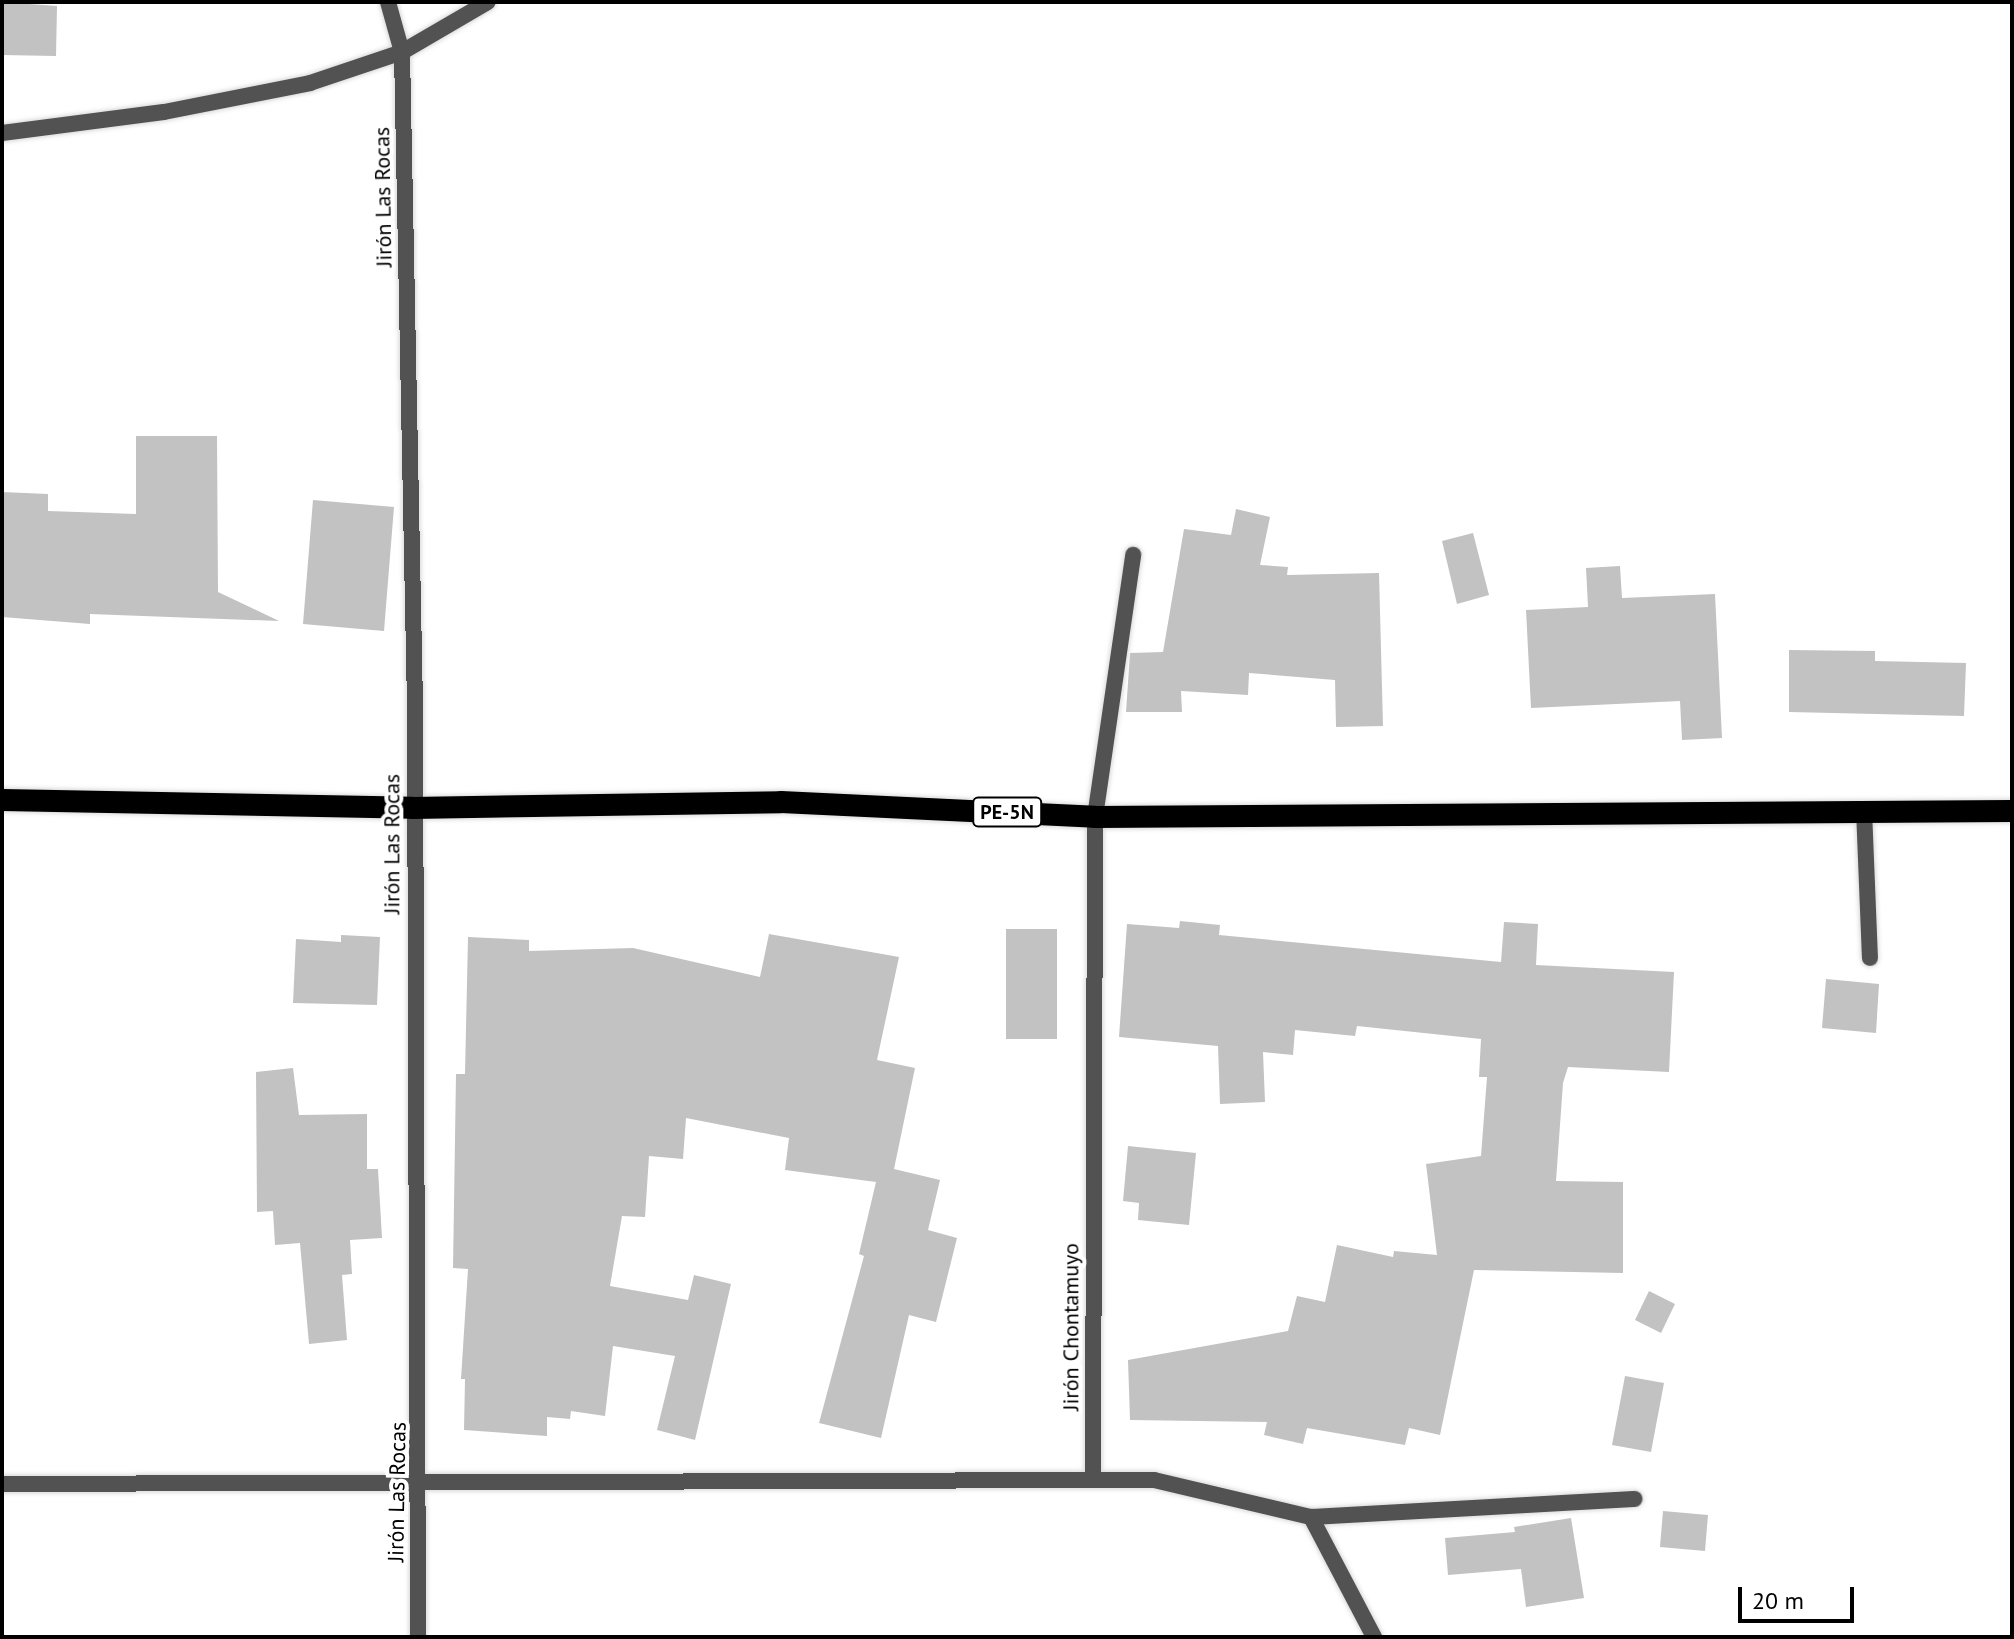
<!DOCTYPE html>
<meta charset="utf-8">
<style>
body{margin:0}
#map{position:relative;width:2014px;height:1639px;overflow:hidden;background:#fff;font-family:"PT Sans",sans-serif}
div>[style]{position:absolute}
.building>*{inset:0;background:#c2c2c2}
.roads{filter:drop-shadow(0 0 2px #dbdbdb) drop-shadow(0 0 2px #dbdbdb)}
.service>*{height:16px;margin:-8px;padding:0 8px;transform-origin:8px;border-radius:8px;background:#525252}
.minor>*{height:16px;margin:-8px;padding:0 8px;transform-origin:8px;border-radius:8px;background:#525252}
.trunk>*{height:22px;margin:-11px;padding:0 11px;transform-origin:11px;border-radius:11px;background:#000}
span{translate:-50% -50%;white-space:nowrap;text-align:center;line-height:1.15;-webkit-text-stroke:8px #fff;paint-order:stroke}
.shield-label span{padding:2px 6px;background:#fff;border:2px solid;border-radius:6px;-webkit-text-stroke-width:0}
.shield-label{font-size:20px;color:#000;font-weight:700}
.street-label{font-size:22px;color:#000}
.frame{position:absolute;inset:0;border:4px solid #000;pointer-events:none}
.scale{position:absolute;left:1738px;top:1587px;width:116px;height:36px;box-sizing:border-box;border:4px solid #000;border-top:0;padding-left:10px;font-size:24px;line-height:28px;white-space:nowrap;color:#000;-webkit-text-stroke:6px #fff;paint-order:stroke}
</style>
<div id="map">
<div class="building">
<div style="clip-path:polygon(2px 2px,57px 6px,56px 56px,2px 55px)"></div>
<div style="clip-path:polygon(136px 436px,217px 436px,218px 592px,279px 621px,90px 614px,90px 624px,2px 617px,2px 492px,48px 494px,48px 511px,136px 514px)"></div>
<div style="clip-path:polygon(313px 500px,394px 507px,384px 631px,303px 624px)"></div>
<div style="clip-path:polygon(1236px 509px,1270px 517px,1260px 565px,1288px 567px,1287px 575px,1379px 573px,1383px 726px,1336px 727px,1335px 680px,1249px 673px,1248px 695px,1181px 691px,1182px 712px,1126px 712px,1130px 653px,1163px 652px,1184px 529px,1231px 535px)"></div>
<div style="clip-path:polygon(1473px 533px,1489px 595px,1457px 604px,1442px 541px)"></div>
<div style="clip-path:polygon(1620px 566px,1622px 598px,1715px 594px,1722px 738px,1682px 740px,1680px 701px,1531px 708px,1526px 610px,1588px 607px,1586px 568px)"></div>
<div style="clip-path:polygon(1789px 650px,1875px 651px,1875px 661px,1966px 663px,1964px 716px,1789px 712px)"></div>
<div style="clip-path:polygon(1180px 921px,1220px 925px,1219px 935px,1501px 962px,1504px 922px,1538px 924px,1536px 965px,1674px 972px,1669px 1072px,1568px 1067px,1563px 1083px,1556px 1181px,1623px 1182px,1623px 1273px,1474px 1270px,1440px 1435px,1409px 1428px,1405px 1445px,1307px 1428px,1303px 1444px,1264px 1435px,1267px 1422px,1130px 1420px,1128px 1360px,1288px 1331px,1297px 1296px,1325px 1302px,1337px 1245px,1393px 1257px,1394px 1251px,1437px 1255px,1426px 1164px,1481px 1156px,1487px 1077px,1479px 1077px,1481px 1039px,1357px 1026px,1355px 1036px,1295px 1030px,1293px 1055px,1263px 1052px,1265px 1102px,1220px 1104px,1218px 1046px,1119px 1037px,1127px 924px,1179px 928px)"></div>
<div style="clip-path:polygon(1006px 929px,1057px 929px,1057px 1039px,1006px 1039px)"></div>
<div style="clip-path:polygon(769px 934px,899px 957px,877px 1060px,915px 1068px,894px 1169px,940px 1180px,928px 1230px,957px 1238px,936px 1322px,909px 1315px,881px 1438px,819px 1423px,864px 1256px,859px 1254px,876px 1182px,785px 1170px,789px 1138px,686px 1118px,683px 1159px,649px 1156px,645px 1217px,622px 1216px,610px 1286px,688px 1300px,694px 1275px,731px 1284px,695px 1440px,657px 1430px,675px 1356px,613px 1346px,605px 1416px,571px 1411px,570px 1419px,547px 1417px,547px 1436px,464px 1430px,465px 1379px,461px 1379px,468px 1269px,453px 1268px,456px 1074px,465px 1074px,468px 937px,529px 940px,529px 951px,633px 948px,760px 977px)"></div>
<div style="clip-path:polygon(341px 935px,380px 937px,377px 1005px,293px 1003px,296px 939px,341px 942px)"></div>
<div style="clip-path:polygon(1826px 979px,1879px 984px,1876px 1033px,1822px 1028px)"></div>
<div style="clip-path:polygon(293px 1068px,299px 1115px,367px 1114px,367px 1169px,378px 1169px,382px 1238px,350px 1240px,352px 1274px,342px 1275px,347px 1340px,309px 1344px,300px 1243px,275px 1245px,273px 1211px,257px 1212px,256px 1072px)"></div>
<div style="clip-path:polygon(1128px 1146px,1196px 1153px,1189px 1225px,1138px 1220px,1139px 1203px,1123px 1201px)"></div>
<div style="clip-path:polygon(1649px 1291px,1675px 1304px,1661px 1333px,1635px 1320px)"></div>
<div style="clip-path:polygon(1625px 1376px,1664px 1383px,1651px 1452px,1612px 1445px)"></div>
<div style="clip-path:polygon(1663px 1511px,1708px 1515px,1705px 1551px,1660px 1547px)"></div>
<div style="clip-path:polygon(1571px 1518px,1584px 1598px,1526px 1607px,1521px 1569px,1448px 1575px,1445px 1538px,1515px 1532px,1514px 1527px)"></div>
</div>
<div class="roads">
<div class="service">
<div style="left:1864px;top:810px;width:148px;rotate:87.7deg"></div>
<div style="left:1095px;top:817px;width:265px;rotate:-81.7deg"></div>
</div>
<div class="minor">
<div style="left:388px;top:2px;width:52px;rotate:74.4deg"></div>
<div style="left:402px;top:52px;width:653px;rotate:88.86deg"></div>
<div style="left:415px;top:705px;width:932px;rotate:89.82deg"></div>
<div style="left:2px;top:133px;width:163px;rotate:-7.4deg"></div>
<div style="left:164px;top:112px;width:149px;rotate:-11.2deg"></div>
<div style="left:310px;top:83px;width:97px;rotate:-18.6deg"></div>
<div style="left:402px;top:52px;width:99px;rotate:-30.2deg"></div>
<div style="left:1095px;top:817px;width:663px;rotate:90.17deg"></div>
<div style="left:1093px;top:1480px;width:61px"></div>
<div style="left:1154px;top:1480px;width:161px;rotate:13.3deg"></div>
<div style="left:1311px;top:1517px;width:136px;rotate:62.3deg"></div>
<div style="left:2px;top:1484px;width:1091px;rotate:-0.21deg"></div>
<div style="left:1311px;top:1517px;width:324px;rotate:-3.2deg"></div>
</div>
<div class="trunk">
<div style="left:2px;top:800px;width:410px;rotate:1.1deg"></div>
<div style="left:412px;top:808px;width:369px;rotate:-0.9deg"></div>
<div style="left:781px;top:802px;width:314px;rotate:2.7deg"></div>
<div style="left:1095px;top:817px;width:917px;rotate:-0.37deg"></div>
</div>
</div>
<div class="shield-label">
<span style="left:1007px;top:812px">PE-5N</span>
</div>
<div class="street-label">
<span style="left:383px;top:197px;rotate:-91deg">Jirón Las Rocas</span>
<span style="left:392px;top:844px;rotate:-90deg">Jirón Las Rocas</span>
<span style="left:1071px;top:1327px;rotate:-90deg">Jirón Chontamuyo</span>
<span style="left:397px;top:1492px;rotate:-89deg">Jirón Las Rocas</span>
</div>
<div class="frame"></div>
<div class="scale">20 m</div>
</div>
